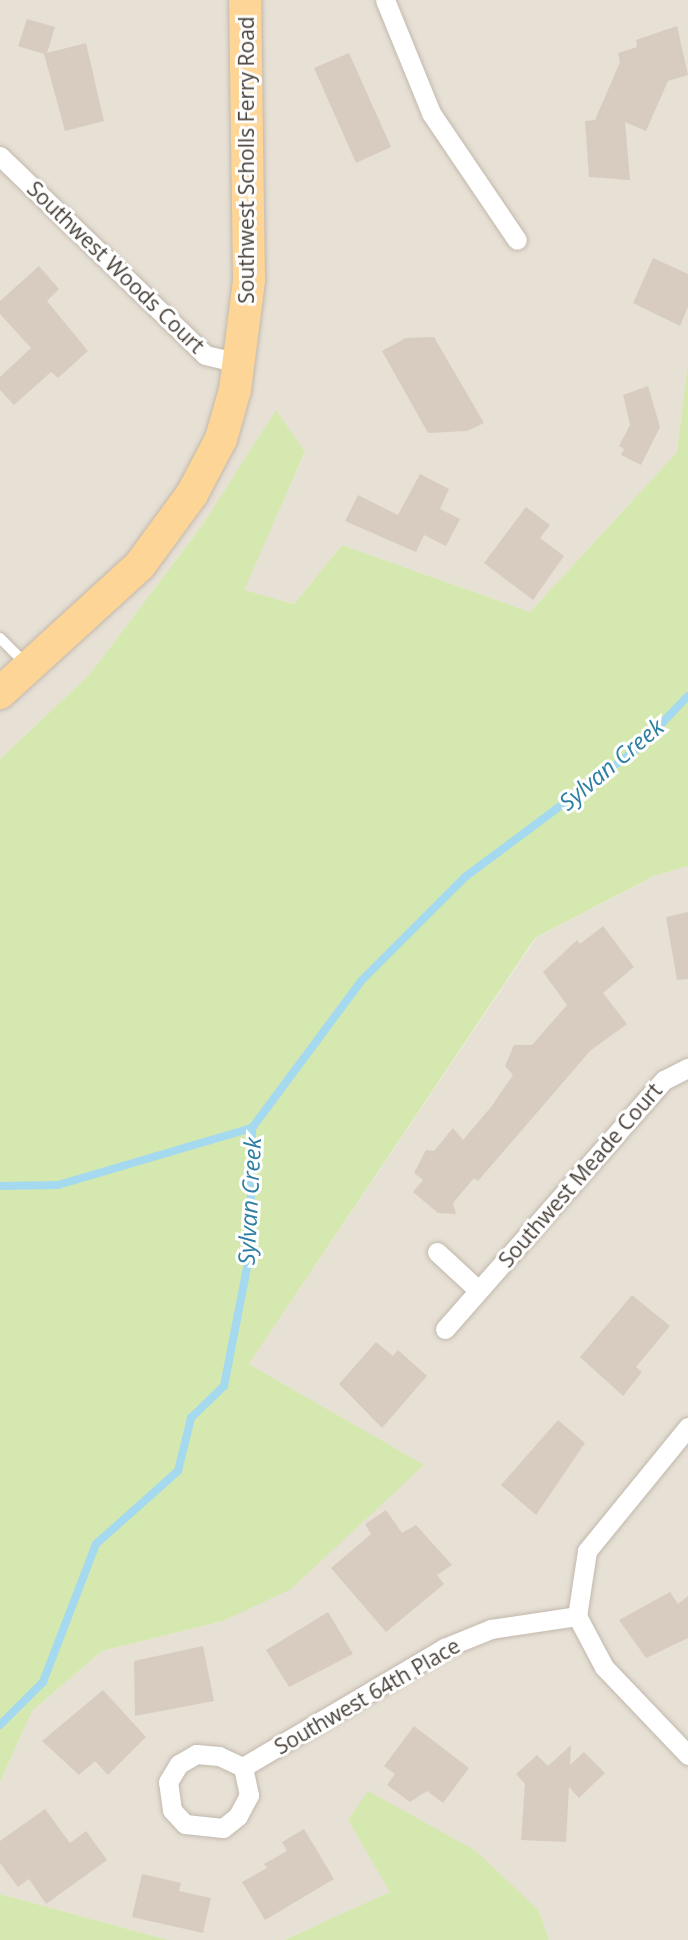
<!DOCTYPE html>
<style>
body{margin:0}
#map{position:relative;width:688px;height:1940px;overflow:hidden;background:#f4eee7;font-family:"Open Sans",sans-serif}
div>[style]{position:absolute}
.residential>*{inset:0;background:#e7e0d5}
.green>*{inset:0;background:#d5e8b0}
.stream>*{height:8px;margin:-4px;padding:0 4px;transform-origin:4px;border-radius:4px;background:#a4d9f0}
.building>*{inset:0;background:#d8ccc0}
.roads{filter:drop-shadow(0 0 2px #c2b8ad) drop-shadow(0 0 2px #c2b8ad)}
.lane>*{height:10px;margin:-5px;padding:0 5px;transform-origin:5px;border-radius:5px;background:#fff}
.street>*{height:19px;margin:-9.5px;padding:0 9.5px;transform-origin:9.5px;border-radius:9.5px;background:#fff}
.primary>*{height:32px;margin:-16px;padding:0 16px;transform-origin:16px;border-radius:16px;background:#fdd596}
span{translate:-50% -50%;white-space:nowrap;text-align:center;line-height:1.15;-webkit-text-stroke:6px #fff;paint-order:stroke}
.street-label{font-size:21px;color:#473e36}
.water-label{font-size:23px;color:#2d7ea2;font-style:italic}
</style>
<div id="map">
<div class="residential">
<div style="clip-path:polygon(0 0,688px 0,688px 361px,677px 452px,530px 612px,342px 545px,294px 604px,243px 590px,305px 453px,276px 411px,203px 524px,90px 674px,0 759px)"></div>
<div style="clip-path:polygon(688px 866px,688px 1940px,549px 1940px,539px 1911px,348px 1820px,391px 1892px,284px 1940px,168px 1940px,0 1894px,0 1782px,32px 1711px,102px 1651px,223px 1621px,423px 1465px,249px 1364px,536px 938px,654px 876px)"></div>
</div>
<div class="green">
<div style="clip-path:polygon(688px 361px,688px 866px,654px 876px,535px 938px,249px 1364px,424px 1465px,291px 1589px,223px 1621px,102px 1651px,32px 1711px,0 1782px,0 759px,90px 674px,203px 524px,276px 410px,305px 452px,244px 590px,294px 604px,342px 545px,530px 612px,677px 452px)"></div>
<div style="clip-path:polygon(368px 1791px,476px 1851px,539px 1911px,549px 1940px,284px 1940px,390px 1892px,348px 1820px)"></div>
<div style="clip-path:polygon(0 1894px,168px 1940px,0 1940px)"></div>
</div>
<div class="stream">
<div style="left:0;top:1186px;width:58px;rotate:-1deg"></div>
<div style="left:58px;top:1185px;width:202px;rotate:-16.4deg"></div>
<div style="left:0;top:1725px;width:61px;rotate:-45deg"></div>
<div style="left:43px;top:1682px;width:148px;rotate:-69deg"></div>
<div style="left:96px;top:1544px;width:110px;rotate:-41.7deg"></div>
<div style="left:178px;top:1471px;width:55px;rotate:-76.2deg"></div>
<div style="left:191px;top:1418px;width:46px;rotate:-44.1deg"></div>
<div style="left:224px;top:1386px;width:136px;rotate:-79deg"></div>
<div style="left:250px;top:1252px;width:124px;rotate:-89.1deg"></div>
<div style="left:252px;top:1128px;width:183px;rotate:-53.4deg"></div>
<div style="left:361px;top:981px;width:147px;rotate:-45deg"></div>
<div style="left:465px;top:877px;width:216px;rotate:-36.7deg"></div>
<div style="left:638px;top:748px;width:72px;rotate:-46.1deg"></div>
</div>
<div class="building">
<div style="clip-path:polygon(27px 19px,55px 27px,47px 53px,86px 43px,104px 121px,65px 131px,44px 54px,18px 46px)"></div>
<div style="clip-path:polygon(677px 26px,688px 75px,668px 81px,646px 131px,625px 122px,630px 180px,589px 177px,585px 121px,595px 120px,620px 62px,618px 53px,637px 47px,636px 40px)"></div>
<div style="clip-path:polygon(349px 53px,391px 147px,356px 163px,314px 68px)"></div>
<div style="clip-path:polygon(653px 258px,688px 274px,688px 307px,680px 326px,633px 303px)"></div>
<div style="clip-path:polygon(39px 266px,59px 289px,47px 301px,88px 351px,58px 378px,51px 372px,14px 405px,0 390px,0 377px,31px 348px,0 314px,0 301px)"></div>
<div style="clip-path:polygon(434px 337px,484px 423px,467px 431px,428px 433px,382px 351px,406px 338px)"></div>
<div style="clip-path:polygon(648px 386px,660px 427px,641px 465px,621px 455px,624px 449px,619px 446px,630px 425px,623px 395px)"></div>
<div style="clip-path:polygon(420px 474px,449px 489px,440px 509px,460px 519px,446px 546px,424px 535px,416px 552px,345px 521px,358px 495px,398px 515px)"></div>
<div style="clip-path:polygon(526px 507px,550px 525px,540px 538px,564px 556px,533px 600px,484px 563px)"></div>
<div style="clip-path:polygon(688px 912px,688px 979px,677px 980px,666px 917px)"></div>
<div style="clip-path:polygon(603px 926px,634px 967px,603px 993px,627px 1024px,590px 1051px,478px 1181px,474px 1178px,453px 1203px,456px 1214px,438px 1213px,413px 1192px,423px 1180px,414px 1173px,426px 1150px,434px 1151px,453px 1128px,463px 1140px,491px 1107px,513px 1075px,505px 1066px,514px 1045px,532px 1045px,567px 1005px,543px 972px,577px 940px,580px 944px)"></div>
<div style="clip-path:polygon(632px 1295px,670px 1326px,636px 1367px,642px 1372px,623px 1396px,580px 1357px)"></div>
<div style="clip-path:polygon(376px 1342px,393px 1356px,398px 1350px,427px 1376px,382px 1428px,339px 1384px)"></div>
<div style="clip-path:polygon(558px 1420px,585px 1443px,536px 1515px,501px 1485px)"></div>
<div style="clip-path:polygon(386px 1510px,402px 1533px,416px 1525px,452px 1565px,437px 1575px,444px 1584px,386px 1632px,331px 1568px,371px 1534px,365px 1524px)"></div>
<div style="clip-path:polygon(670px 1592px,678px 1604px,688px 1596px,688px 1638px,646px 1658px,619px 1620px)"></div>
<div style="clip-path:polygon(328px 1612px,353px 1654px,289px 1687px,266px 1650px)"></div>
<div style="clip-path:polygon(203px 1646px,214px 1701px,135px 1716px,134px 1661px)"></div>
<div style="clip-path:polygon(103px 1690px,146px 1737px,108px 1775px,95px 1761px,79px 1775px,42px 1741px)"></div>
<div style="clip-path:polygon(414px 1726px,469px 1768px,443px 1803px,427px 1791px,410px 1802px,387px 1785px,395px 1774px,384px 1766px)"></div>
<div style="clip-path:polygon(571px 1745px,570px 1765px,584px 1752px,605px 1773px,579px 1798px,569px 1787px,566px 1842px,521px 1840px,525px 1784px,516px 1774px,537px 1755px,548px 1766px)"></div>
<div style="clip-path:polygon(45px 1809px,70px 1843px,86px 1831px,107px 1860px,46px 1904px,29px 1879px,18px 1887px,0 1863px,0 1841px)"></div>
<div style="clip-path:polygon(304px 1829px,334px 1879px,265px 1920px,242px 1882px,267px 1868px,264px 1864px,287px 1851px,282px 1842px)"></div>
<div style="clip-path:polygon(142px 1874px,181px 1883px,179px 1891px,211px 1898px,203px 1933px,132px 1917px)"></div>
</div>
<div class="roads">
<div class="lane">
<div style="left:0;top:638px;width:38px;rotate:45deg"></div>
</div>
<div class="street">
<div style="left:385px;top:0;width:122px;rotate:67.8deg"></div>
<div style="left:431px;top:113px;width:153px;rotate:55.9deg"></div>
<div style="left:0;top:156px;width:286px;rotate:44.1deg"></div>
<div style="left:205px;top:355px;width:35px;rotate:13deg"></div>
<div style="left:437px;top:1252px;width:56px;rotate:42.8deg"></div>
<div style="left:445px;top:1329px;width:332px;rotate:-48.7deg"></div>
<div style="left:664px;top:1080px;width:27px;rotate:-27deg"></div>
<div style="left:688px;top:1427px;width:160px;rotate:129.2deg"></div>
<div style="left:587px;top:1551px;width:66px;rotate:98.7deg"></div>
<div style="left:577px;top:1616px;width:58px;rotate:62.1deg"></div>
<div style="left:604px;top:1667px;width:122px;rotate:46.3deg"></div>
<div style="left:243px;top:1767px;width:29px;rotate:78deg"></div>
<div style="left:249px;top:1795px;width:24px;rotate:118deg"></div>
<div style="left:238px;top:1816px;width:19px;rotate:141deg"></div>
<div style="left:223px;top:1828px;width:38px;rotate:-174deg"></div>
<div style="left:185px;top:1824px;width:19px;rotate:-133deg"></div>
<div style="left:172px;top:1810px;width:28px;rotate:-98deg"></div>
<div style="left:168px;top:1782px;width:21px;rotate:-59deg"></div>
<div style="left:179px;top:1764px;width:20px;rotate:-30deg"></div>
<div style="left:196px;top:1754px;width:23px;rotate:5deg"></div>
<div style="left:219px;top:1756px;width:26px;rotate:25deg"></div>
<div style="left:243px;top:1767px;width:234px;rotate:-30.6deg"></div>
<div style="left:444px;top:1648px;width:51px;rotate:-22deg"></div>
<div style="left:491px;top:1629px;width:87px;rotate:-8.6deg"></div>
</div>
<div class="primary">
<div style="left:0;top:693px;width:190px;rotate:-42.4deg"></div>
<div style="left:140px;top:565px;width:88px;rotate:-53.8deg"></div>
<div style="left:192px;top:494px;width:62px;rotate:-62.2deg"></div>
<div style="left:221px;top:439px;width:51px;rotate:-74.1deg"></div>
<div style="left:235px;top:390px;width:111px;rotate:-82.7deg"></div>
<div style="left:249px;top:280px;width:280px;rotate:-90.8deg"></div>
</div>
</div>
<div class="street-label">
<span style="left:246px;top:160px;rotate:-90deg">Southwest Scholls Ferry Road</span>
<span style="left:116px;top:267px;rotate:44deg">Southwest Woods Court</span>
<span style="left:580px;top:1175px;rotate:-49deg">Southwest Meade Court</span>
<span style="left:367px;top:1696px;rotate:-30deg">Southwest 64th Place</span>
</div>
<div class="water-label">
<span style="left:611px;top:764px;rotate:-40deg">Sylvan Creek</span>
<span style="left:249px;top:1201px;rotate:-87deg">Sylvan Creek</span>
</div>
</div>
